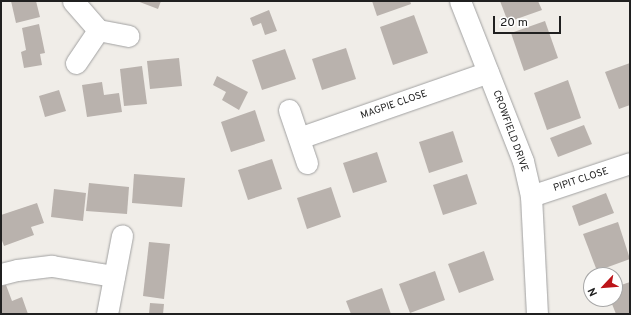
<!DOCTYPE html>
<style>
body{margin:0}
#map{position:relative;width:631px;height:315px;overflow:hidden;background:#f0ede8;font-family:Overpass,sans-serif}
div>[style]{position:absolute}
.building>*{inset:0;background:#b9b2ad}
.roads{filter:drop-shadow(0 0 1px #a1a1a1) drop-shadow(0 0 1px #a1a1a1)}
.street>*{height:21px;margin:-10.5px;padding:0 10.5px;transform-origin:10.5px;border-radius:10.5px;background:#fff}
span{translate:-50% -50%;white-space:nowrap;text-align:center;line-height:1.15;-webkit-text-stroke:3px #fff;paint-order:stroke}
.street-label{font-size:10px;color:#202020}
.frame{position:absolute;inset:0;border:2px solid #202020;pointer-events:none}
.north{position:absolute;left:583px;top:267px;width:40px;height:40px;box-sizing:border-box;background:#fff;border:1px solid #a6a6a6;border-radius:50%;rotate:244deg;font-size:11px;font-weight:700;line-height:16px;text-align:center;color:#202020}
.north::after{content:'';display:block;margin:auto;width:14px;height:18px;background:#bc1419;clip-path:polygon(50% 0,100% 100%,50% 72%,0 100%)}
.scale{position:absolute;left:493px;top:16px;width:68px;height:18px;box-sizing:border-box;border:2px solid #202020;border-top:0;padding-left:5px;font-size:12px;line-height:14px;white-space:nowrap;color:#202020;-webkit-text-stroke:3px #fff;paint-order:stroke}
</style>
<div id="map">
<div class="building">
<div style="clip-path:polygon(11px 1px,36px 1px,40px 17px,16px 23px)"></div>
<div style="clip-path:polygon(137px 1px,161px 1px,158px 9px)"></div>
<div style="clip-path:polygon(372px 1px,410px 1px,411px 4px,377px 16px)"></div>
<div style="clip-path:polygon(500px 1px,538px 1px,542px 10px,508px 22px)"></div>
<div style="clip-path:polygon(269px 10px,277px 31px,265px 35px,261px 23px,253px 26px,250px 18px)"></div>
<div style="clip-path:polygon(414px 15px,428px 53px,393px 65px,380px 27px)"></div>
<div style="clip-path:polygon(545px 21px,558px 58px,524px 71px,511px 33px)"></div>
<div style="clip-path:polygon(39px 24px,45px 53px,40px 54px,42px 65px,24px 68px,21px 52px,26px 50px,22px 28px)"></div>
<div style="clip-path:polygon(346px 48px,356px 79px,322px 90px,312px 59px)"></div>
<div style="clip-path:polygon(285px 49px,296px 79px,262px 90px,252px 60px)"></div>
<div style="clip-path:polygon(179px 58px,182px 86px,150px 89px,147px 61px)"></div>
<div style="clip-path:polygon(630px 63px,630px 105px,619px 109px,605px 72px)"></div>
<div style="clip-path:polygon(142px 66px,147px 104px,124px 106px,120px 69px)"></div>
<div style="clip-path:polygon(217px 76px,248px 92px,239px 110px,222px 100px,226px 92px,213px 85px)"></div>
<div style="clip-path:polygon(568px 80px,581px 118px,547px 130px,534px 93px)"></div>
<div style="clip-path:polygon(102px 82px,104px 95px,119px 93px,122px 112px,87px 117px,82px 85px)"></div>
<div style="clip-path:polygon(59px 90px,66px 111px,45px 117px,39px 96px)"></div>
<div style="clip-path:polygon(255px 110px,265px 141px,231px 152px,221px 122px)"></div>
<div style="clip-path:polygon(584px 125px,592px 144px,558px 157px,550px 138px)"></div>
<div style="clip-path:polygon(453px 131px,463px 162px,429px 173px,419px 142px)"></div>
<div style="clip-path:polygon(377px 152px,387px 182px,353px 193px,343px 163px)"></div>
<div style="clip-path:polygon(272px 159px,282px 189px,248px 200px,238px 170px)"></div>
<div style="clip-path:polygon(134px 174px,185px 178px,182px 207px,132px 203px)"></div>
<div style="clip-path:polygon(467px 174px,477px 204px,443px 215px,433px 185px)"></div>
<div style="clip-path:polygon(89px 183px,129px 187px,127px 214px,86px 211px)"></div>
<div style="clip-path:polygon(331px 187px,341px 217px,307px 229px,297px 198px)"></div>
<div style="clip-path:polygon(54px 189px,86px 193px,83px 221px,51px 217px)"></div>
<div style="clip-path:polygon(606px 193px,614px 213px,579px 226px,572px 206px)"></div>
<div style="clip-path:polygon(37px 203px,44px 223px,31px 227px,34px 235px,4px 246px,1px 238px,1px 215px)"></div>
<div style="clip-path:polygon(618px 222px,630px 259px,597px 271px,583px 234px)"></div>
<div style="clip-path:polygon(149px 242px,170px 244px,164px 299px,143px 296px)"></div>
<div style="clip-path:polygon(484px 251px,494px 280px,459px 293px,448px 264px)"></div>
<div style="clip-path:polygon(435px 271px,445px 300px,410px 313px,399px 284px)"></div>
<div style="clip-path:polygon(630px 282px,630px 314px,616px 314px,610px 299px,615px 299px,615px 287px)"></div>
<div style="clip-path:polygon(6px 285px,12px 301px,22px 297px,28px 314px,1px 314px,1px 286px)"></div>
<div style="clip-path:polygon(382px 288px,391px 314px,351px 314px,346px 301px)"></div>
<div style="clip-path:polygon(150px 303px,164px 304px,163px 314px,149px 314px)"></div>
</div>
<div class="roads">
<div class="street">
<div style="left:73px;top:1px;width:38px;rotate:49deg"></div>
<div style="left:98px;top:30px;width:31px;rotate:11deg"></div>
<div style="left:460px;top:1px;width:172px;rotate:68.5deg"></div>
<div style="left:523px;top:161px;width:36px;rotate:77deg"></div>
<div style="left:531px;top:196px;width:118px;rotate:87.1deg"></div>
<div style="left:76px;top:63px;width:40px;rotate:-56deg"></div>
<div style="left:289px;top:110px;width:56px;rotate:71.2deg"></div>
<div style="left:299px;top:138px;width:200px;rotate:-19.2deg"></div>
<div style="left:531px;top:196px;width:104px;rotate:-18.4deg"></div>
<div style="left:1px;top:274px;width:16px;rotate:-14deg"></div>
<div style="left:17px;top:270px;width:35px;rotate:-7deg"></div>
<div style="left:52px;top:266px;width:63px;rotate:9.2deg"></div>
<div style="left:107px;top:314px;width:80px;rotate:-79.2deg"></div>
</div>
</div>
<div class="street-label">
<span style="left:394px;top:105px;rotate:-19deg">MAGPIE CLOSE</span>
<span style="left:510px;top:131px;rotate:70deg">CROWFIELD DRIVE</span>
<span style="left:581px;top:180px;rotate:-18deg">PIPIT CLOSE</span>
</div>
<div class="frame"></div>
<div class="north">N</div>
<div class="scale">20 m</div>
</div>
